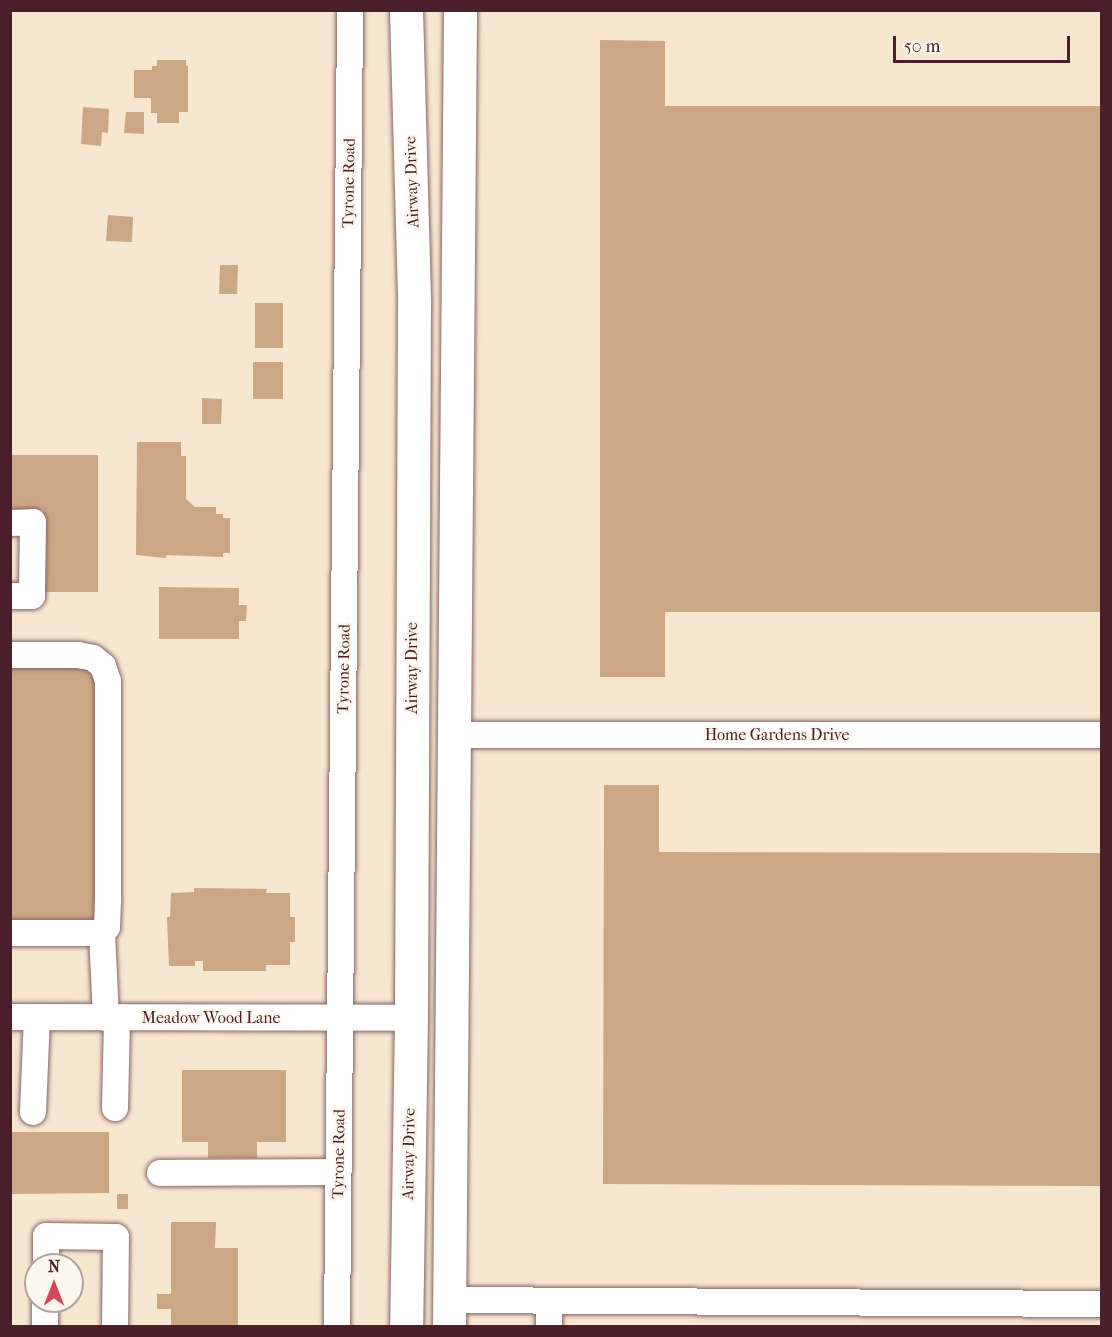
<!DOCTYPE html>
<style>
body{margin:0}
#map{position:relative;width:1112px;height:1337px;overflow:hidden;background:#f7e6d0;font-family:"IM FELL French Canon",serif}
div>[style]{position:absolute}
.building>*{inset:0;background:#cca785}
.roads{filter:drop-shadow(0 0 2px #876565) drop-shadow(0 0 2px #876565)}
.minor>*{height:26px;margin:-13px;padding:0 13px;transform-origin:13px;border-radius:13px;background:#fff}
.major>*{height:33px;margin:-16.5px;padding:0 16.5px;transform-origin:16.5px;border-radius:16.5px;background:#fff}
span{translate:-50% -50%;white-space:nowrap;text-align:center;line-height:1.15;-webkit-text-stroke:5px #fbf7ec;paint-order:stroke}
.street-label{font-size:16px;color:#4a1f2b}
.frame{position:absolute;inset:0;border:12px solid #4a1f2b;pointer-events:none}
.north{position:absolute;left:24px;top:1253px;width:60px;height:60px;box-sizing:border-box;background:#fbf7ec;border:2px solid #b4a19f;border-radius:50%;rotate:0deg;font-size:16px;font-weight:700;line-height:24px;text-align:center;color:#4a1f2b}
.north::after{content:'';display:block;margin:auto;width:21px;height:27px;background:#d1495b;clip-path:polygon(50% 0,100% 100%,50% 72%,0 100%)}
.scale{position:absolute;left:893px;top:36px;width:177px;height:27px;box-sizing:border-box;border:3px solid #4a1f2b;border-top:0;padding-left:8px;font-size:18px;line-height:21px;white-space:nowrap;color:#4a1f2b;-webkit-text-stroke:4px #fbf7ec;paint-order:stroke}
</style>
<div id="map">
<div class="building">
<div style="clip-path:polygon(600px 40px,665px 41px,665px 106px,1102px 106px,1102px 612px,665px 612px,665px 677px,600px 677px)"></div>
<div style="clip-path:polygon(157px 60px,186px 60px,186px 66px,188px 66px,188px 112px,179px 112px,179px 123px,157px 123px,157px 113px,151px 113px,151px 98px,134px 98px,134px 70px,152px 70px,152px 66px,157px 66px)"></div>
<div style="clip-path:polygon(83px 107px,109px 109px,108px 133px,102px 132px,101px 146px,81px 144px)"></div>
<div style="clip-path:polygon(126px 112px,144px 112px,144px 134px,124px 133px)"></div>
<div style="clip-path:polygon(108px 215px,133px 217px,132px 242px,106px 241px)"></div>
<div style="clip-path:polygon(220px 265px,238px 265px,237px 294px,219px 294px)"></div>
<div style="clip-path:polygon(255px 303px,283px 303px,283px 348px,255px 348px)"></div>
<div style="clip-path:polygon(253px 362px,283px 362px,283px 399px,253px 399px)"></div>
<div style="clip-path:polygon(202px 398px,222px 399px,221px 424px,202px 424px)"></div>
<div style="clip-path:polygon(137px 442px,181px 442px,181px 456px,186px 456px,186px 499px,195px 507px,216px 507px,216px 514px,223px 514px,223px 518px,230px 518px,230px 553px,223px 553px,223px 557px,166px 555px,166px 558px,136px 555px)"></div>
<div style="clip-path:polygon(10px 455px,98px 455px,98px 592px,43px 592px,43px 510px,10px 510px)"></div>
<div style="clip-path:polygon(159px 587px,239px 588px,239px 605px,247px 605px,246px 621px,239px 621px,239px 639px,159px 639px)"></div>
<div style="clip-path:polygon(10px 667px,87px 668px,98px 678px,97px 920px,10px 920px)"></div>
<div style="clip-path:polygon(604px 785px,659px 785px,659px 852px,1102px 853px,1102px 1186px,603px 1184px)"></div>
<div style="clip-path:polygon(194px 888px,267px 889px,266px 893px,290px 893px,290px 917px,295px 917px,295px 942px,290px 942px,290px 965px,266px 965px,266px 971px,203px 971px,203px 961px,195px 961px,195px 966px,169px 966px,167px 917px,170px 917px,171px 893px,194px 892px)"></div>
<div style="clip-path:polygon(182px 1070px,286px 1070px,286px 1142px,257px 1142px,257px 1158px,208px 1158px,208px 1142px,182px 1142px)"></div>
<div style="clip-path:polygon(10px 1132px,109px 1132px,109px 1193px,10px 1194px)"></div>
<div style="clip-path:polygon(117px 1194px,128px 1194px,128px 1209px,117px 1209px)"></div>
<div style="clip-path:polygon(171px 1222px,216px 1222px,215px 1248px,238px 1248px,238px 1326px,171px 1326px,171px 1309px,157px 1309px,157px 1294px,171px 1294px)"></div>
</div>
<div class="roads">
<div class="minor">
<div style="left:10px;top:523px;width:23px;rotate:-2deg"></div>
<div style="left:33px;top:522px;width:74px;rotate:90.8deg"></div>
<div style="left:32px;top:596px;width:22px;rotate:180deg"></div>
<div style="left:10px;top:655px;width:68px"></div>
<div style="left:78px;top:655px;width:15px;rotate:11deg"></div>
<div style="left:93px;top:658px;width:13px;rotate:39deg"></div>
<div style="left:103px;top:666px;width:16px;rotate:72deg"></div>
<div style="left:108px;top:681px;width:219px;rotate:90deg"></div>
<div style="left:108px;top:900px;width:27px;rotate:92deg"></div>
<div style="left:107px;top:927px;width:8px;rotate:130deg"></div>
<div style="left:453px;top:735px;width:649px"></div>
<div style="left:10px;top:933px;width:92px"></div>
<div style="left:102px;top:933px;width:85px;rotate:87.3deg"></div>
<div style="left:10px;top:1017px;width:401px;rotate:0.1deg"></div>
<div style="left:115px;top:1108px;width:90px;rotate:-88.7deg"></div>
<div style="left:33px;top:1112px;width:94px;rotate:-87.6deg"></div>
<div style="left:160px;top:1173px;width:178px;rotate:-0.3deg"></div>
<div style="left:46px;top:1265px;width:29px;rotate:-90deg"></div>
<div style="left:46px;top:1236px;width:70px;rotate:0.8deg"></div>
<div style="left:116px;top:1237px;width:89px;rotate:90.6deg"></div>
<div style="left:449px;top:1300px;width:653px;rotate:0.35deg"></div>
<div style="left:549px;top:1301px;width:25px;rotate:90deg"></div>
<div style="left:45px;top:1326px;width:25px;rotate:-90deg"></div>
<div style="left:337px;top:1326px;width:1316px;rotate:-89.43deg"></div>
</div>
<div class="major">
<div style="left:406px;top:10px;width:293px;rotate:88.4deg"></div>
<div style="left:414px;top:303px;width:715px;rotate:90.24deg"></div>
<div style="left:411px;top:1018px;width:308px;rotate:90.9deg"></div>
<div style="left:449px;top:1326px;width:1316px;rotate:-89.52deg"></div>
</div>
</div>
<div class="street-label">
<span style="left:412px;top:182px;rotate:-92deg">Airway Drive</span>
<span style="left:349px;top:183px;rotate:-89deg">Tyrone Road</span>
<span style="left:412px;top:668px;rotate:-90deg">Airway Drive</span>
<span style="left:344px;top:669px;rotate:-89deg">Tyrone Road</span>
<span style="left:777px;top:735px">Home Gardens Drive</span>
<span style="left:211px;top:1018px">Meadow Wood Lane</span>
<span style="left:339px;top:1154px;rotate:-89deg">Tyrone Road</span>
<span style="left:409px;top:1154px;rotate:-89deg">Airway Drive</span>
</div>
<div class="frame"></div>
<div class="north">N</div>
<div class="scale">50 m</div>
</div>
